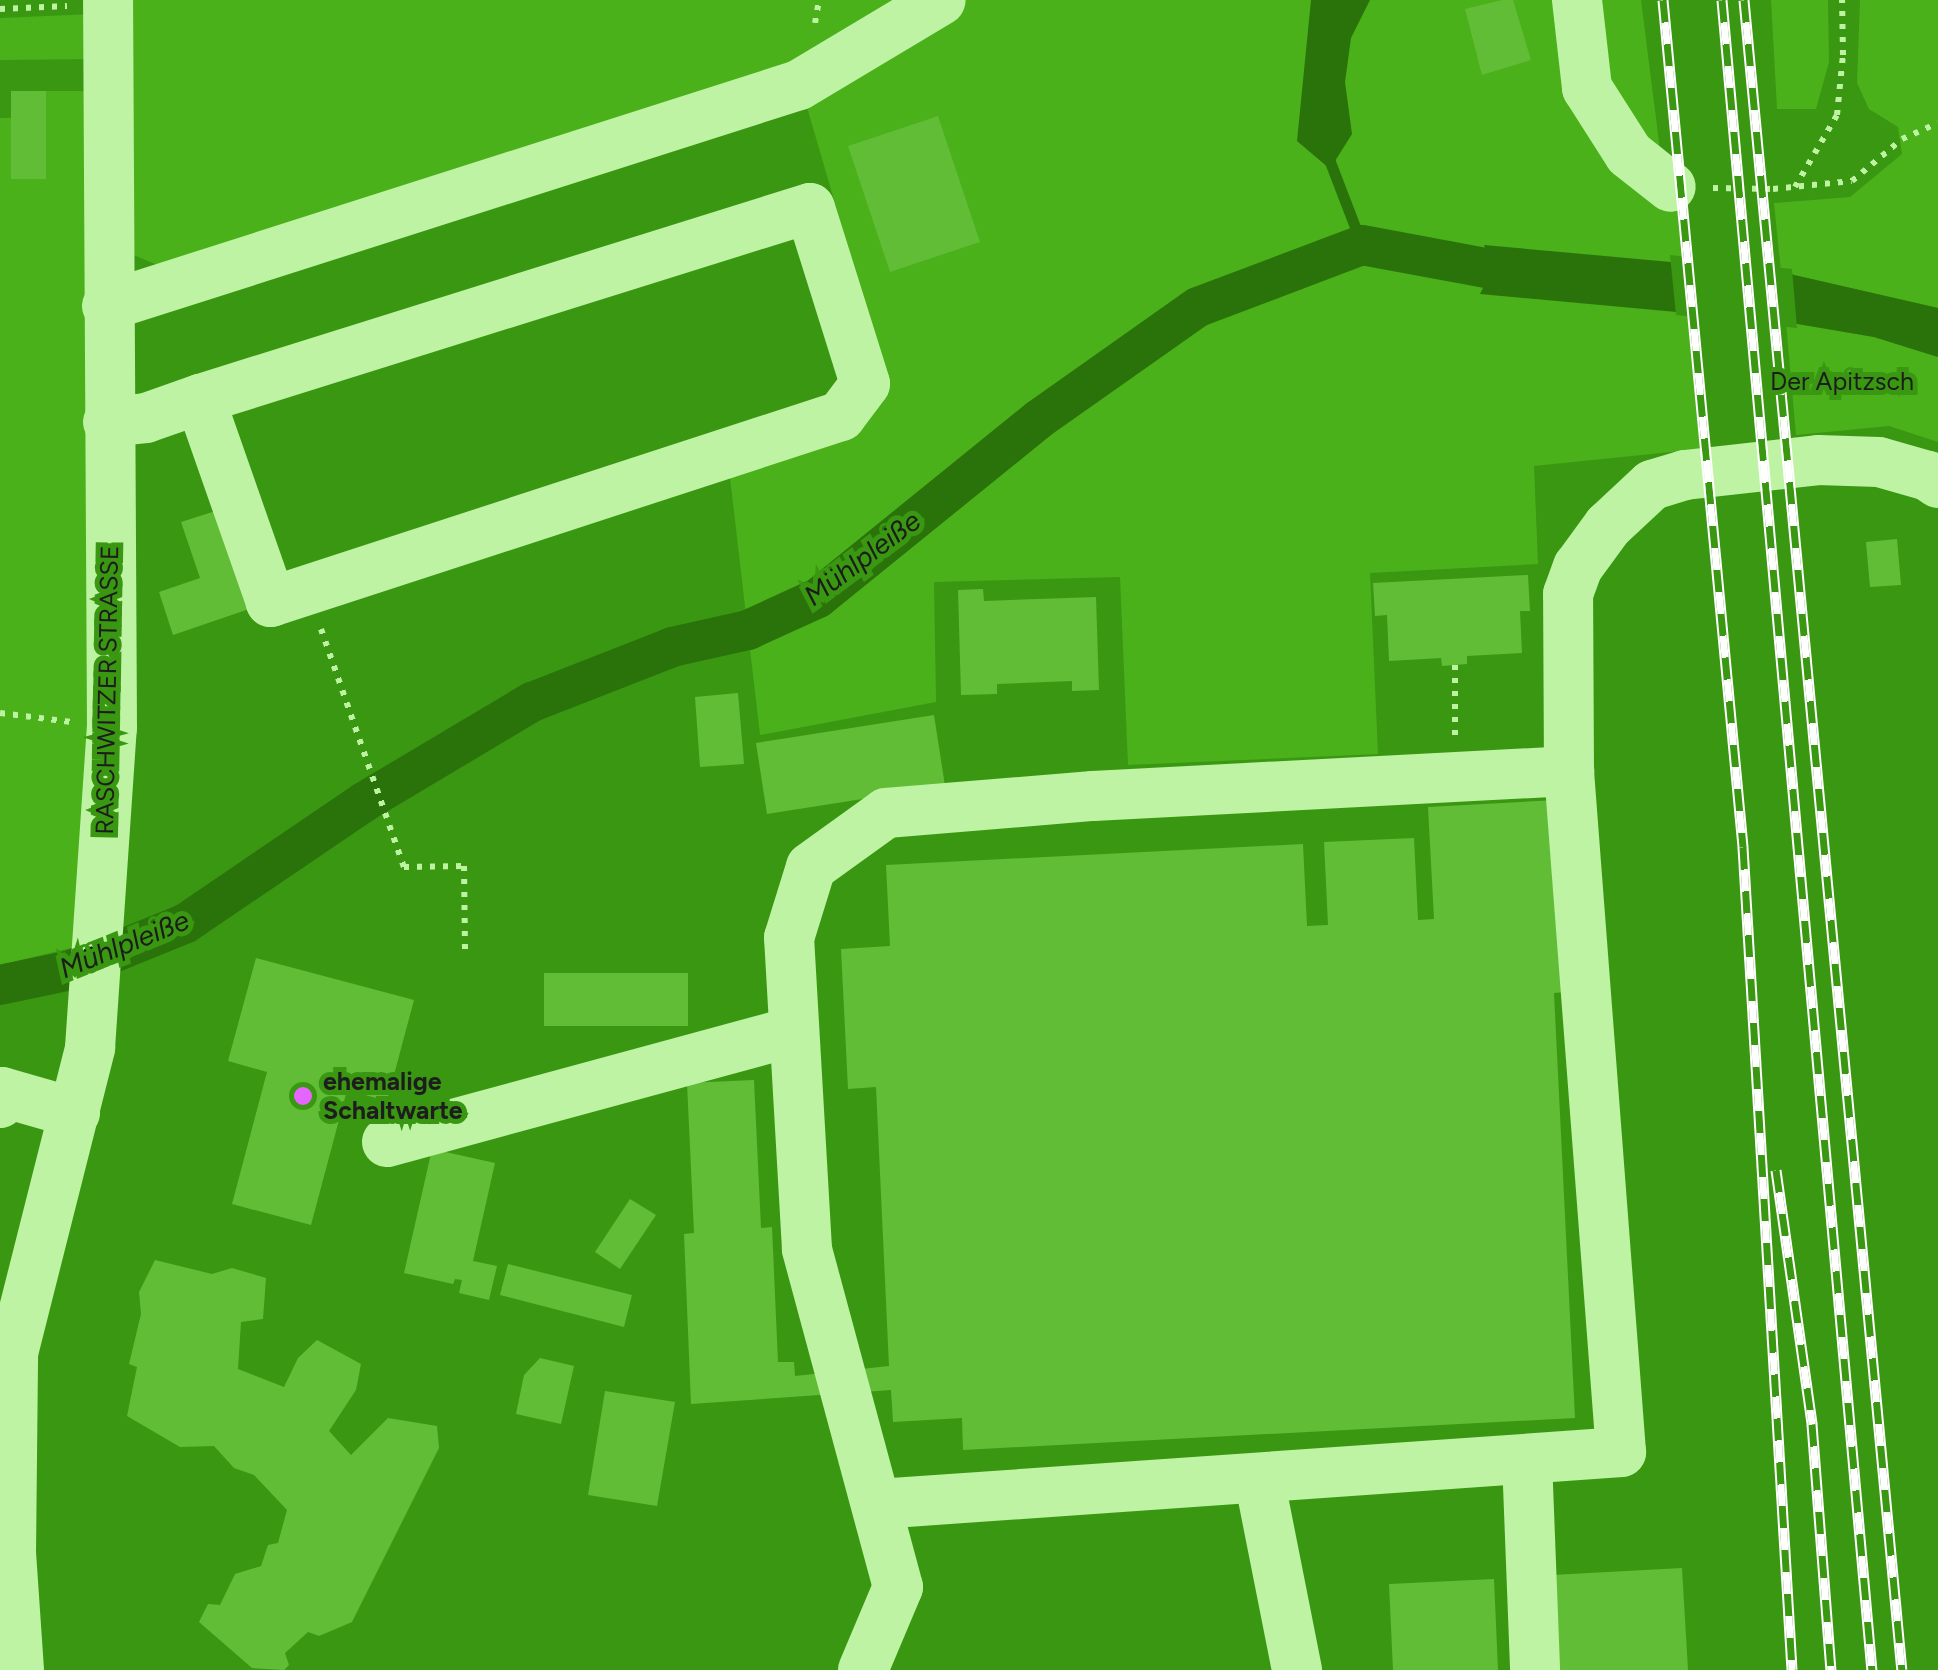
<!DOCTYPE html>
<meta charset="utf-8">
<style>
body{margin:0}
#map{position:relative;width:1938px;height:1670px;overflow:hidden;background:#3a9712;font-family:Figtree,sans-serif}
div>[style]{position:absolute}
.green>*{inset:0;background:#4ab11a}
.water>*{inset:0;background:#2a730b}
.pier>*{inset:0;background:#3a9712}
.stream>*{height:11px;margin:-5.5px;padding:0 5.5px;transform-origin:5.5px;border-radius:5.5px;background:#2a730b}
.canal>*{height:40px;margin:-20px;padding:0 20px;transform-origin:20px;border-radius:20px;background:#2a730b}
.building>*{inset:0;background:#61bd36}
.path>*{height:6px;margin-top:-3px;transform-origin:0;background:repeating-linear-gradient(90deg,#bdf3a3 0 5px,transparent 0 13px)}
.minor>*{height:50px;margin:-25px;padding:0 25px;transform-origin:25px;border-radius:25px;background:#bdf3a3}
.rail>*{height:11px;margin-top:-5.5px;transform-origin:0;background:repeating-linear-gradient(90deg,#3a9712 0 22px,#fff 0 44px);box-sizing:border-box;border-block:2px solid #fff}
.dots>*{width:28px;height:28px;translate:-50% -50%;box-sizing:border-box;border:5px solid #3a9712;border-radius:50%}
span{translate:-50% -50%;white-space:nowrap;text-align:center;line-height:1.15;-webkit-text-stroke:10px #3a9712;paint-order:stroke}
.park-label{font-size:25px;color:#1b1d1a}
.street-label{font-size:25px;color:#1d1d1d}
.poi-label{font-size:25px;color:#1d1d1d;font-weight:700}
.left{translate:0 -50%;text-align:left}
.water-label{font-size:28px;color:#1a1d19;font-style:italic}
</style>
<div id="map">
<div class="green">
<div style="clip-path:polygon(130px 0,910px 0,804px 64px,172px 271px,124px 251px)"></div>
<div style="clip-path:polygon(941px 0,1577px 0,1587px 88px,1676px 195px,1700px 449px,1534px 466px,1538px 564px,1370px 573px,1378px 754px,1128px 765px,1120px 577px,934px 582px,936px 702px,760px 735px,729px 469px,886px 378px,804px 97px)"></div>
<div style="clip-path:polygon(1590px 0,1641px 0,1662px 166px,1614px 108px)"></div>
<div style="clip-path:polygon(1771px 0,1828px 0,1829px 62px,1816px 109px,1777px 109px)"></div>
<div style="clip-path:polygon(1860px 0,1938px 0,1938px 308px,1781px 272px,1774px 203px,1850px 197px,1902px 154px,1898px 127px,1869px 109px,1857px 83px)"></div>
<div style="clip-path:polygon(94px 14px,93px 59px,0 60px,0 18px)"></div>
<div style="clip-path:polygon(46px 91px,93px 91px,95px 726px,75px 947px,0 965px,0 118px,11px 118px,46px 178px)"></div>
<div style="clip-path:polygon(1786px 322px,1874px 337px,1938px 357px,1938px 442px,1889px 426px,1796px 435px)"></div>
</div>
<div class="water">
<div style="clip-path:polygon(1311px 0,1370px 0,1351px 38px,1345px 82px,1352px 134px,1330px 169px,1297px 141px)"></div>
<div style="clip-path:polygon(1484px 245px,1781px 272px,1938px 308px,1938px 357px,1874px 337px,1786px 322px,1480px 294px,1492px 269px)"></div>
</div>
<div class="pier">
<div style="clip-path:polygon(1670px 255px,1792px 269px,1797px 328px,1676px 315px)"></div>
</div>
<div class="stream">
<div style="left:1327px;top:154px;width:97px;rotate:69deg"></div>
</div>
<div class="canal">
<div style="left:0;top:985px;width:73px;rotate:-11.9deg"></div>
<div style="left:71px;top:970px;width:124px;rotate:-22.2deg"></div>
<div style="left:186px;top:923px;width:215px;rotate:-34.2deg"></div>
<div style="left:364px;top:802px;width:196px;rotate:-30.8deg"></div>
<div style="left:532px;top:702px;width:150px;rotate:-21.4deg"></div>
<div style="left:672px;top:647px;width:78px;rotate:-12.6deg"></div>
<div style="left:748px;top:630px;width:77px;rotate:-24.6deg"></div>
<div style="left:818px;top:598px;width:284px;rotate:-39deg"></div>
<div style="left:1039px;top:419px;width:194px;rotate:-35.2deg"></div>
<div style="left:1198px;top:307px;width:175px;rotate:-20.7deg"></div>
<div style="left:1362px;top:245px;width:132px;rotate:10.5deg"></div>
<div style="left:1492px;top:269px;width:52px;rotate:3.3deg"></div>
</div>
<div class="building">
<div style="clip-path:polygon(1502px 0,1513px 0,1531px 60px,1482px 75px,1465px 9px)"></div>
<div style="clip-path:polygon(11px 91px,46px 91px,46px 179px,11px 179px)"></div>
<div style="clip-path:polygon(938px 116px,980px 242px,890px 272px,848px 146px)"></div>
<div style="clip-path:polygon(222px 509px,255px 607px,173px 635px,159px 592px,200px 578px,181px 522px)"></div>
<div style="clip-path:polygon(1897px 539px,1901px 585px,1870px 587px,1866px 542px)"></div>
<div style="clip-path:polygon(1528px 575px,1530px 611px,1520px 611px,1522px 653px,1467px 656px,1467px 664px,1455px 665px,1442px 666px,1441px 658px,1389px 661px,1387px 615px,1375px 616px,1373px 583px)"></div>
<div style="clip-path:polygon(983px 589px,984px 601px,1096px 597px,1099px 690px,1072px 691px,1072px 681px,997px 684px,997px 694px,961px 695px,958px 590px)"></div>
<div style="clip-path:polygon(738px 693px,744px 764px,700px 767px,695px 697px)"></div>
<div style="clip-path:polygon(934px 715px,945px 786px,767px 814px,756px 743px)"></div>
<div style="clip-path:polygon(1556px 800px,1566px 992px,1554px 993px,1575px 1418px,963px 1450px,962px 1418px,893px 1422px,891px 1390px,691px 1404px,684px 1234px,694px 1233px,687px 1083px,754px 1080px,761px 1228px,772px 1227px,778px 1362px,794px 1362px,795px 1376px,889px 1366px,876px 1087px,848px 1089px,841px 949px,890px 946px,886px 865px,1303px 844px,1307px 926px,1328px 925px,1324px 842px,1414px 838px,1418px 920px,1434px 919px,1428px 807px)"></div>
<div style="clip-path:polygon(256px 958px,414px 1000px,387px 1101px,347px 1090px,311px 1225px,232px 1204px,267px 1072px,228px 1061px)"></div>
<div style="clip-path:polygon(544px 973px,688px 973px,688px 1026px,544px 1026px)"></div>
<div style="clip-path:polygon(432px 1149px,495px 1163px,473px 1261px,497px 1266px,489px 1300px,459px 1293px,462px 1280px,455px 1279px,453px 1284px,404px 1273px)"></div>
<div style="clip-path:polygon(630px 1199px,656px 1215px,620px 1269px,595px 1252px)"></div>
<div style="clip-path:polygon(155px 1260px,212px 1274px,232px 1268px,266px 1278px,263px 1319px,241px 1322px,238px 1369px,284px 1387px,298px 1358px,317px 1340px,361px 1364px,356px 1390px,329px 1431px,351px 1455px,388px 1418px,437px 1426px,439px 1448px,352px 1622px,319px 1636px,308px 1632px,285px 1653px,289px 1665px,284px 1670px,252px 1668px,199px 1622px,208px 1604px,220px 1605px,235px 1574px,261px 1566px,268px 1545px,278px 1543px,287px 1510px,254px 1475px,234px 1468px,214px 1446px,180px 1447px,127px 1416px,137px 1367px,129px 1364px,141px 1314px,139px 1292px)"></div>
<div style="clip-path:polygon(508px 1264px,632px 1295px,624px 1327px,500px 1295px)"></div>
<div style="clip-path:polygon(540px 1358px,574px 1366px,561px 1424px,516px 1414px,524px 1375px)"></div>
<div style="clip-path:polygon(605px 1391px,675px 1402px,657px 1506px,588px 1495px)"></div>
<div style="clip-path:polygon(1682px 1568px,1688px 1670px,1557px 1670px,1552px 1575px)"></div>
<div style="clip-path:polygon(1494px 1579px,1498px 1670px,1393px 1670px,1389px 1584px)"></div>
</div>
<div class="path">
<div style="left:0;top:9px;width:67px;rotate:-2.6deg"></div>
<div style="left:815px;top:23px;width:23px;rotate:-80deg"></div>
<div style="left:1795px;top:187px;width:83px;rotate:-59.7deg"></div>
<div style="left:1837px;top:115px;width:60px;rotate:-84.3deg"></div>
<div style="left:1843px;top:55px;width:55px;rotate:-91deg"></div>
<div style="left:1713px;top:188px;width:60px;rotate:1deg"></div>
<div style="left:1773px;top:189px;width:79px;rotate:-5.8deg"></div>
<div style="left:1852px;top:181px;width:65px;rotate:-40deg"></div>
<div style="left:1902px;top:139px;width:39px;rotate:-24deg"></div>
<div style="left:321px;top:629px;width:252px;rotate:70.8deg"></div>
<div style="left:404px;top:867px;width:60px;rotate:-1deg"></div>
<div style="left:464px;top:866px;width:84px;rotate:89.3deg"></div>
<div style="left:1455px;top:665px;width:70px;rotate:90deg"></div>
<div style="left:0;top:713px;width:72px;rotate:7.2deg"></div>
</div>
<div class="minor">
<div style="left:1577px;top:0;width:89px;rotate:83.5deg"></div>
<div style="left:1587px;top:88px;width:78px;rotate:57.5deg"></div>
<div style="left:1629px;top:154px;width:53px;rotate:38.2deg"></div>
<div style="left:107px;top:306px;width:726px;rotate:-17.71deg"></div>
<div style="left:799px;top:85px;width:165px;rotate:-30.9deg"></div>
<div style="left:108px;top:422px;width:38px;rotate:-6deg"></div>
<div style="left:146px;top:418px;width:57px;rotate:-19.4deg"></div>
<div style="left:200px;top:399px;width:639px;rotate:-17.39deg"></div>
<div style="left:810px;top:208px;width:184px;rotate:72.6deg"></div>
<div style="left:865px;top:384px;width:40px;rotate:127deg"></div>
<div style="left:841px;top:416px;width:600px;rotate:161.93deg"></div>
<div style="left:271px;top:602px;width:215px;rotate:-109.3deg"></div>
<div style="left:0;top:1103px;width:11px;rotate:-80deg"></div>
<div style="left:2px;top:1092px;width:76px;rotate:16deg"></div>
<div style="left:387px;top:1142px;width:420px;rotate:-15.2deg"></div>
<div style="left:1527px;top:1459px;width:211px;rotate:87.8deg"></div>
<div style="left:1259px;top:1478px;width:196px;rotate:78.8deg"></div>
<div style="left:878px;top:1504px;width:745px;rotate:-4deg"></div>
<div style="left:1621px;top:1452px;width:683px;rotate:-94.37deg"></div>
<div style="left:19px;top:1670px;width:117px;rotate:-93.9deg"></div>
<div style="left:11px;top:1553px;width:200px;rotate:-89.4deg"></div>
<div style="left:13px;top:1353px;width:315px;rotate:-75.8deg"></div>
<div style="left:90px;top:1048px;width:321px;rotate:-86.1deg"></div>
<div style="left:112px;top:728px;width:728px;rotate:-90.31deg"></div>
<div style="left:863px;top:1670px;width:90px;rotate:-67.1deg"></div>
<div style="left:898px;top:1587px;width:350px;rotate:-105.1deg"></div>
<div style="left:807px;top:1249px;width:312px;rotate:-93.3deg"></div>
<div style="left:789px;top:938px;width:74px;rotate:-72.8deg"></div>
<div style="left:811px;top:867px;width:92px;rotate:-35.8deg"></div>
<div style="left:886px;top:813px;width:208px;rotate:-4.7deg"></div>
<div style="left:1093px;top:796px;width:477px;rotate:-3deg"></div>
<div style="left:1569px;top:771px;width:177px;rotate:-90.3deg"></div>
<div style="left:1568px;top:594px;width:29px;rotate:-70deg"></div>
<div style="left:1578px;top:567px;width:51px;rotate:-53.8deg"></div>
<div style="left:1608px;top:526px;width:60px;rotate:-43deg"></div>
<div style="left:1652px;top:485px;width:34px;rotate:-17deg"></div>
<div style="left:1685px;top:475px;width:134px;rotate:-6.4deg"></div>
<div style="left:1818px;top:460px;width:61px;rotate:1.9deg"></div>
<div style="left:1879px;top:462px;width:51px;rotate:15.9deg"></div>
<div style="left:1928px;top:476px;width:12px;rotate:35deg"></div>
</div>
<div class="rail">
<div style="left:1663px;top:0;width:851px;rotate:84.6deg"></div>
<div style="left:1743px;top:847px;width:824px;rotate:86.59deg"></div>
<div style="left:1722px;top:0;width:1677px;rotate:84.87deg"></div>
<div style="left:1744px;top:0;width:1677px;rotate:84.6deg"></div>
<div style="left:1776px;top:1170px;width:257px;rotate:81.9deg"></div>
<div style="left:1812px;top:1424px;width:247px;rotate:85.6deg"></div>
</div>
<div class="dots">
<div style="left:303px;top:1096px;background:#e765ff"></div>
</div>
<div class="park-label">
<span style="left:1842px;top:381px">Der Apitzsch</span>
</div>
<div class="street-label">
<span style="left:107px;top:690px;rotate:-89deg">RASCHWITZER STRASSE</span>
</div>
<div class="poi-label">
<span class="left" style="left:323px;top:1096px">ehemalige<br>Schaltwarte</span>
</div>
<div class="water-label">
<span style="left:862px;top:558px;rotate:-37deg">Mühlpleiße</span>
<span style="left:124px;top:944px;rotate:-22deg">Mühlpleiße</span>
</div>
</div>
